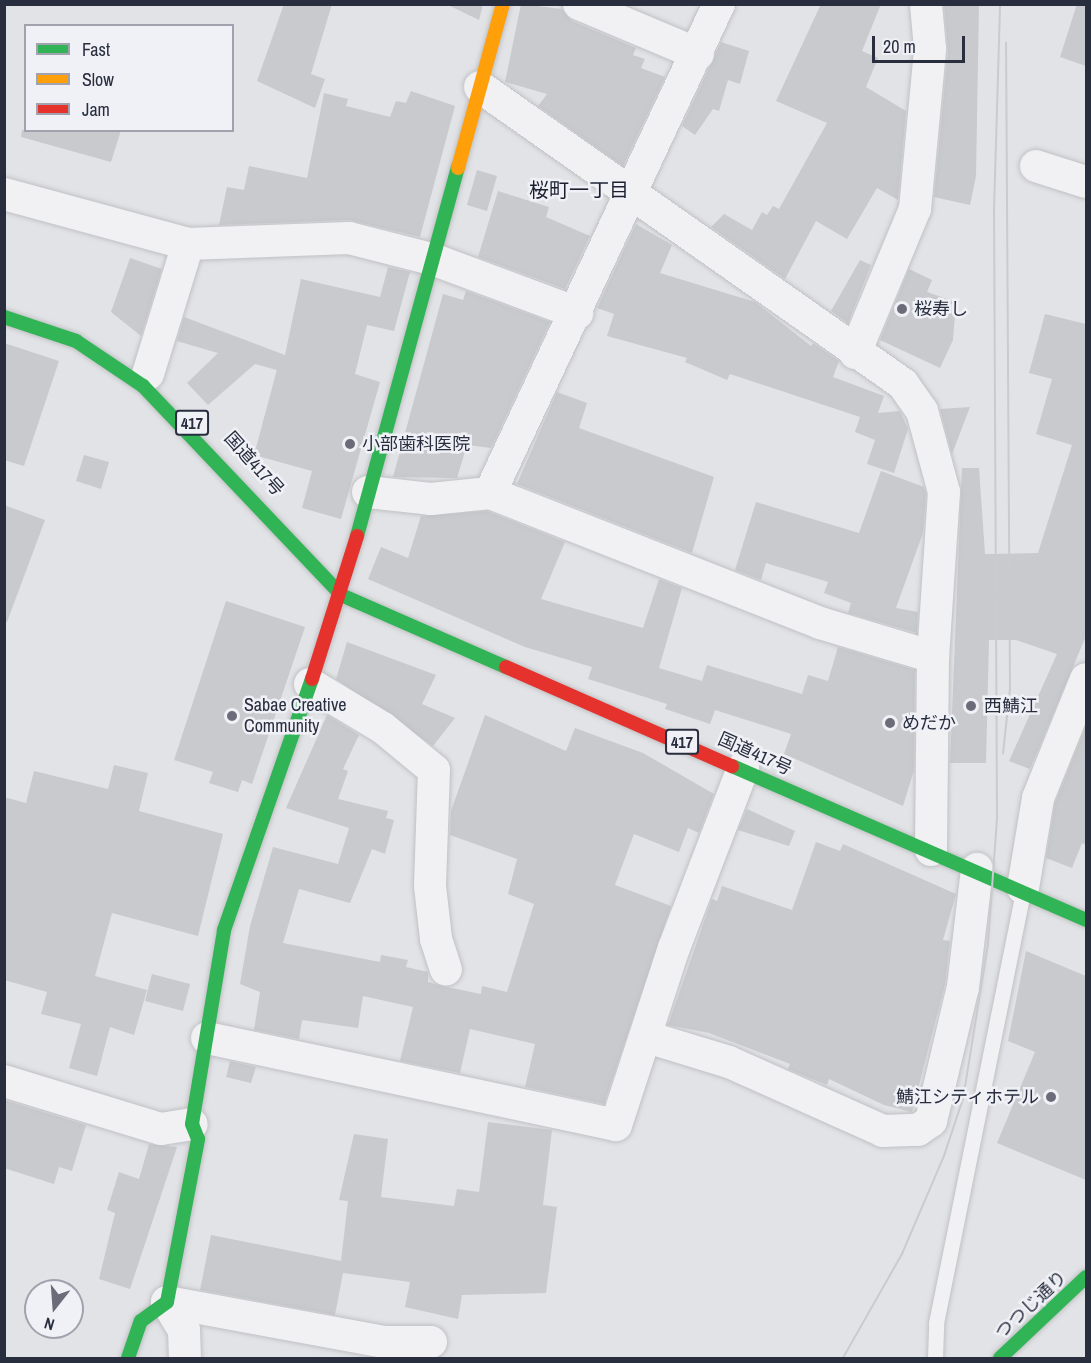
<!DOCTYPE html>
<meta charset="utf-8">
<style>
body{margin:0}
#map{position:relative;width:1091px;height:1363px;overflow:hidden;background:#e2e3e6;font-family:"Archivo Narrow","Noto Sans JP",sans-serif}
div>[style]{position:absolute}
.building>*{inset:0;background:#c8cacd}
.roads{filter:drop-shadow(0 0 2px #c0c1c4) drop-shadow(0 0 2px #c0c1c4)}
.lane>*{height:15px;margin:-7.5px;padding:0 7.5px;transform-origin:7.5px;border-radius:7.5px;background:#f1f1f3}
.street>*{height:32px;margin:-16px;padding:0 16px;transform-origin:16px;border-radius:16px;background:#f1f1f3}
.fast>*{height:14px;margin:-7px;padding:0 7px;transform-origin:7px;border-radius:7px;background:#30b455}
.slow>*{height:14px;margin:-7px;padding:0 7px;transform-origin:7px;border-radius:7px;background:#ff9f0a}
.jam>*{height:14px;margin:-7px;padding:0 7px;transform-origin:7px;border-radius:7px;background:#e5322d}
.tram>*{height:1.5px;margin:-0.75px;padding:0 0.75px;transform-origin:0.75px;border-radius:0.75px;background:#cacbce}
.dots>*{width:16px;height:16px;translate:-50% -50%;box-sizing:border-box;border:3px solid #eff1f6;border-radius:50%}
span{translate:-50% -50%;white-space:nowrap;text-align:center;line-height:1.15;-webkit-text-stroke:5px #eff1f6;paint-order:stroke}
.shield-label span{padding:2px 4px;background:#eff1f6;border:2px solid;border-radius:4px;-webkit-text-stroke-width:0}
.shield-label{font-size:16px;color:#292e3f;font-weight:700}
.poi-label{font-size:18px;color:#292e3f}
.left{translate:0 -50%;text-align:left}
.right{translate:-100% -50%;text-align:right}
.street-label{font-size:18px;color:#292e3f}
.neighbourhood-label{font-size:20px;color:#1b1f30}
.frame{position:absolute;inset:0;border:6px solid #292e3f;pointer-events:none}
.legend{position:absolute;left:24px;top:24px;width:210px;height:108px;box-sizing:border-box;background:#eff1f6;border:2px solid #a0a3ad;margin:0;padding:8px 10px;list-style:none;font-size:18px;color:#292e3f}
.legend li{display:flex;align-items:center;gap:12px;height:30px}
.legend b{width:30px;border:2px solid #a0a3ad}
.north{position:absolute;left:24px;top:1279px;width:60px;height:60px;box-sizing:border-box;background:#eff1f6;border:2px solid #a0a3ad;border-radius:50%;rotate:197deg;font-size:16px;font-weight:700;line-height:24px;text-align:center;color:#292e3f}
.north::after{content:'';display:block;margin:auto;width:21px;height:27px;background:#6a6d79;clip-path:polygon(50% 0,100% 100%,50% 72%,0 100%)}
.scale{position:absolute;left:872px;top:36px;width:93px;height:27px;box-sizing:border-box;border:3px solid #292e3f;border-top:0;padding-left:8px;font-size:18px;line-height:21px;white-space:nowrap;color:#292e3f;-webkit-text-stroke:4px #eff1f6;paint-order:stroke}
</style>
<div id="map">
<div class="building">
<div style="clip-path:polygon(284px 4px,332px 4px,311px 74px,325px 79px,315px 108px,257px 81px)"></div>
<div style="clip-path:polygon(446px 4px,483px 4px,479px 20px)"></div>
<div style="clip-path:polygon(521px 4px,562px 9px,572px 21px,636px 48px,633px 55px,645px 59px,641px 68px,665px 77px,623px 166px,538px 106px,547px 94px,505px 82px)"></div>
<div style="clip-path:polygon(821px 4px,881px 4px,862px 51px,878px 58px,866px 87px,906px 111px,898px 200px,877px 188px,847px 239px,816px 221px,785px 279px,711px 227px,724px 214px,752px 230px,762px 212px,767px 215px,773px 206px,779px 209px,827px 123px,776px 101px)"></div>
<div style="clip-path:polygon(944px 4px,979px 4px,976px 176px,970px 205px,934px 197px,948px 51px)"></div>
<div style="clip-path:polygon(1077px 4px,1086px 4px,1086px 66px,1060px 57px)"></div>
<div style="clip-path:polygon(721px 42px,749px 51px,740px 84px,728px 80px,719px 111px,713px 109px,695px 135px,682px 126px)"></div>
<div style="clip-path:polygon(411px 91px,455px 106px,420px 237px,349px 220px,219px 225px,227px 187px,244px 190px,249px 166px,307px 178px,324px 93px,348px 99px,346px 106px,390px 117px,396px 101px,406px 103px)"></div>
<div style="clip-path:polygon(22px 130px,121px 130px,111px 162px,21px 137px)"></div>
<div style="clip-path:polygon(477px 170px,497px 176px,487px 211px,467px 205px)"></div>
<div style="clip-path:polygon(498px 191px,549px 207px,546px 217px,590px 236px,565px 289px,478px 257px)"></div>
<div style="clip-path:polygon(636px 224px,672px 245px,660px 273px,755px 302px,811px 346px,813px 343px,839px 361px,833px 377px,884px 396px,878px 413px,900px 411px,908px 429px,894px 473px,867px 464px,875px 440px,855px 432px,860px 417px,730px 374px,727px 380px,685px 362px,687px 358px,607px 336px,614px 314px,597px 308px)"></div>
<div style="clip-path:polygon(130px 258px,162px 269px,141px 336px,111px 312px)"></div>
<div style="clip-path:polygon(860px 260px,871px 265px,848px 323px,831px 311px)"></div>
<div style="clip-path:polygon(388px 267px,410px 272px,394px 331px,367px 325px,355px 374px,380px 382px,341px 519px,302px 508px,312px 471px,254px 455px,279px 362px,277px 370px,255px 364px,208px 405px,187px 383px,218px 353px,177px 341px,184px 317px,285px 355px,301px 279px,380px 297px)"></div>
<div style="clip-path:polygon(909px 269px,932px 280px,927px 292px,956px 302px,953px 340px,940px 368px,880px 340px)"></div>
<div style="clip-path:polygon(466px 291px,550px 322px,491px 448px,467px 445px,457px 478px,393px 477px,443px 294px,463px 300px)"></div>
<div style="clip-path:polygon(1045px 314px,1086px 324px,1086px 636px,1030px 769px,1009px 761px,1057px 654px,1016px 640px,989px 640px,986px 763px,950px 763px,962px 468px,979px 468px,985px 554px,1038px 553px,1072px 445px,1036px 434px,1052px 379px,1029px 373px)"></div>
<div style="clip-path:polygon(4px 343px,59px 361px,24px 466px,4px 460px)"></div>
<div style="clip-path:polygon(557px 392px,587px 403px,579px 428px,714px 477px,692px 553px,517px 484px)"></div>
<div style="clip-path:polygon(970px 407px,952px 454px,940px 409px)"></div>
<div style="clip-path:polygon(84px 455px,109px 462px,101px 489px,76px 481px)"></div>
<div style="clip-path:polygon(881px 471px,924px 487px,926px 494px,923px 533px,896px 608px,918px 612px,917px 633px,848px 613px,851px 603px,824px 593px,828px 582px,766px 563px,761px 580px,735px 570px,756px 502px,859px 533px)"></div>
<div style="clip-path:polygon(4px 505px,45px 520px,7px 622px,4px 622px)"></div>
<div style="clip-path:polygon(487px 511px,565px 542px,541px 599px,643px 628px,659px 579px,682px 588px,659px 668px,702px 681px,707px 665px,802px 694px,808px 675px,828px 681px,838px 647px,915px 670px,914px 770px,903px 806px,784px 754px,791px 734px,715px 710px,710px 724px,665px 709px,667px 704px,588px 679px,592px 667px,525px 647px,368px 579px,381px 547px,408px 558px,421px 516px)"></div>
<div style="clip-path:polygon(226px 601px,305px 627px,252px 784px,242px 780px,238px 792px,209px 783px,213px 772px,174px 760px)"></div>
<div style="clip-path:polygon(347px 642px,436px 675px,422px 704px,455px 718px,433px 746px,336px 679px)"></div>
<div style="clip-path:polygon(327px 715px,359px 735px,343px 769px,348px 771px,338px 799px,388px 811px,386px 818px,394px 820px,385px 854px,372px 849px,350px 903px,299px 889px,283px 943px,380px 962px,381px 955px,408px 960px,406px 967px,428px 972px,428px 982px,442px 986px,481px 994px,482px 986px,507px 992px,534px 904px,508px 894px,517px 859px,450px 835px,451px 811px,485px 715px,566px 751px,575px 728px,643px 753px,714px 794px,699px 833px,688px 828px,679px 852px,634px 834px,615px 885px,671px 906px,604px 1104px,525px 1087px,535px 1044px,470px 1029px,460px 1073px,400px 1061px,413px 1007px,363px 996px,358px 1028px,302px 1020px,299px 1039px,254px 1030px,260px 992px,240px 984px,250px 926px,273px 847px,338px 864px,349px 828px,286px 808px)"></div>
<div style="clip-path:polygon(1086px 726px,1086px 845px,1082px 843px,1072px 868px,1046px 858px,1055px 803px)"></div>
<div style="clip-path:polygon(114px 765px,148px 773px,139px 811px,223px 834px,198px 936px,112px 913px,95px 976px,147px 990px,134px 1035px,110px 1027px,97px 1076px,69px 1068px,81px 1024px,41px 1014px,47px 992px,4px 980px,4px 797px,26px 803px,34px 771px,108px 789px)"></div>
<div style="clip-path:polygon(747px 809px,795px 831px,789px 846px,738px 830px)"></div>
<div style="clip-path:polygon(816px 842px,840px 851px,843px 844px,956px 894px,943px 940px,950px 941px,945px 984px,912px 1112px,884px 1105px,829px 1079px,827px 1085px,802px 1075px,788px 1069px,790px 1064px,709px 1033px,668px 1025px,712px 899px,717px 901px,722px 886px,792px 910px)"></div>
<div style="clip-path:polygon(1026px 951px,1086px 976px,1086px 1180px,997px 1143px,1035px 1052px,1008px 1041px)"></div>
<div style="clip-path:polygon(152px 974px,190px 984px,183px 1011px,145px 1001px)"></div>
<div style="clip-path:polygon(230px 1061px,256px 1067px,251px 1083px,226px 1077px)"></div>
<div style="clip-path:polygon(4px 1100px,86px 1125px,72px 1171px,59px 1167px,54px 1184px,4px 1168px)"></div>
<div style="clip-path:polygon(488px 1122px,552px 1130px,543px 1205px,557px 1207px,546px 1293px,462px 1295px,458px 1319px,405px 1307px,410px 1282px,343px 1273px,335px 1315px,200px 1290px,211px 1235px,341px 1261px,348px 1201px,339px 1200px,354px 1134px,388px 1139px,381px 1197px,454px 1206px,457px 1189px,479px 1192px)"></div>
<div style="clip-path:polygon(149px 1144px,177px 1147px,130px 1289px,99px 1279px,115px 1213px,107px 1210px,119px 1172px,139px 1179px)"></div>
</div>
<div class="roads">
<div class="lane">
<div style="left:935px;top:1358px;width:35px;rotate:-88deg"></div>
<div style="left:936px;top:1323px;width:442px;rotate:-78.6deg"></div>
</div>
<div class="street">
<div style="left:579px;top:4px;width:129px;rotate:22.8deg"></div>
<div style="left:480px;top:87px;width:517px;rotate:35.07deg"></div>
<div style="left:903px;top:384px;width:33px;rotate:55deg"></div>
<div style="left:922px;top:411px;width:84px;rotate:74.8deg"></div>
<div style="left:944px;top:492px;width:165px;rotate:93.8deg"></div>
<div style="left:933px;top:657px;width:193px;rotate:90.6deg"></div>
<div style="left:1036px;top:166px;width:52px;rotate:17.7deg"></div>
<div style="left:4px;top:194px;width:191px;rotate:15.2deg"></div>
<div style="left:855px;top:353px;width:156px;rotate:-67.4deg"></div>
<div style="left:915px;top:209px;width:161px;rotate:-84.6deg"></div>
<div style="left:930px;top:49px;width:45px;rotate:-95.1deg"></div>
<div style="left:148px;top:374px;width:136px;rotate:-72.9deg"></div>
<div style="left:188px;top:244px;width:161px;rotate:-2.1deg"></div>
<div style="left:349px;top:238px;width:89px;rotate:14.3deg"></div>
<div style="left:435px;top:260px;width:152px;rotate:20.5deg"></div>
<div style="left:368px;top:492px;width:63px;rotate:6.3deg"></div>
<div style="left:431px;top:499px;width:59px;rotate:-5.8deg"></div>
<div style="left:490px;top:493px;width:355px;rotate:21.5deg"></div>
<div style="left:820px;top:623px;width:118px;rotate:16.7deg"></div>
<div style="left:490px;top:493px;width:540px;rotate:-64.91deg"></div>
<div style="left:310px;top:684px;width:85px;rotate:31.1deg"></div>
<div style="left:383px;top:728px;width:66px;rotate:39.5deg"></div>
<div style="left:434px;top:770px;width:116px;rotate:92deg"></div>
<div style="left:430px;top:886px;width:53px;rotate:83.5deg"></div>
<div style="left:436px;top:939px;width:32px;rotate:72deg"></div>
<div style="left:1023px;top:888px;width:91px;rotate:-80.5deg"></div>
<div style="left:1038px;top:798px;width:128px;rotate:-68deg"></div>
<div style="left:647px;top:1037px;width:86px;rotate:17deg"></div>
<div style="left:729px;top:1062px;width:169px;rotate:24.1deg"></div>
<div style="left:883px;top:1131px;width:35px;rotate:-2deg"></div>
<div style="left:918px;top:1130px;width:16px;rotate:-35deg"></div>
<div style="left:931px;top:1121px;width:138px;rotate:-76.6deg"></div>
<div style="left:963px;top:987px;width:119px;rotate:-83.2deg"></div>
<div style="left:207px;top:1038px;width:418px;rotate:12deg"></div>
<div style="left:616px;top:1125px;width:186px;rotate:-71.9deg"></div>
<div style="left:674px;top:948px;width:193px;rotate:-69deg"></div>
<div style="left:4px;top:1081px;width:164px;rotate:17deg"></div>
<div style="left:161px;top:1129px;width:31px;rotate:-9deg"></div>
<div style="left:167px;top:1302px;width:221px;rotate:10.4deg"></div>
<div style="left:384px;top:1342px;width:47px"></div>
<div style="left:167px;top:1302px;width:33px;rotate:59deg"></div>
<div style="left:184px;top:1330px;width:28px;rotate:88deg"></div>
</div>
<div class="fast">
<div style="left:4px;top:317px;width:76px;rotate:18.4deg"></div>
<div style="left:76px;top:341px;width:81px;rotate:33.9deg"></div>
<div style="left:143px;top:386px;width:288px;rotate:46.5deg"></div>
<div style="left:341px;top:595px;width:180px;rotate:23.6deg"></div>
<div style="left:357px;top:536px;width:382px;rotate:-74.7deg"></div>
<div style="left:732px;top:766px;width:386px;rotate:23.5deg"></div>
<div style="left:128px;top:1358px;width:39px;rotate:-71deg"></div>
<div style="left:141px;top:1321px;width:32px;rotate:-36deg"></div>
<div style="left:167px;top:1302px;width:166px;rotate:-79.2deg"></div>
<div style="left:198px;top:1139px;width:16px;rotate:-112deg"></div>
<div style="left:192px;top:1124px;width:197px;rotate:-80.6deg"></div>
<div style="left:224px;top:930px;width:266px;rotate:-70.7deg"></div>
<div style="left:1000px;top:1358px;width:118px;rotate:-43.3deg"></div>
</div>
<div class="slow">
<div style="left:458px;top:168px;width:170px;rotate:-74.7deg"></div>
</div>
<div class="jam">
<div style="left:506px;top:667px;width:247px;rotate:23.7deg"></div>
<div style="left:312px;top:679px;width:150px;rotate:-72.5deg"></div>
</div>
</div>
<div class="tram">
<div style="left:1003px;top:754px;width:65px;rotate:-83.9deg"></div>
<div style="left:1010px;top:689px;width:646px;rotate:-90.35deg"></div>
<div style="left:843px;top:1358px;width:120px;rotate:-60.4deg"></div>
<div style="left:902px;top:1254px;width:107px;rotate:-66.8deg"></div>
<div style="left:944px;top:1156px;width:60px;rotate:-71.6deg"></div>
<div style="left:963px;top:1099px;width:157px;rotate:-80.8deg"></div>
<div style="left:988px;top:944px;width:127px;rotate:-85.9deg"></div>
<div style="left:997px;top:817px;width:607px;rotate:-90.28deg"></div>
<div style="left:994px;top:210px;width:206px;rotate:-88.3deg"></div>
</div>
<div class="dots">
<div style="left:902px;top:309px;background:#6a6d79"></div>
<div style="left:350px;top:444px;background:#6a6d79"></div>
<div style="left:971px;top:706px;background:#6a6d79"></div>
<div style="left:232px;top:716px;background:#6a6d79"></div>
<div style="left:890px;top:723px;background:#6a6d79"></div>
<div style="left:1051px;top:1097px;background:#6a6d79"></div>
</div>
<div class="shield-label">
<span style="left:192px;top:423px">417</span>
<span style="left:682px;top:742px">417</span>
</div>
<div class="poi-label">
<span class="left" style="left:914px;top:309px">桜寿し</span>
<span class="left" style="left:362px;top:444px">小部歯科医院</span>
<span class="left" style="left:244px;top:716px">Sabae Creative<br>Community</span>
<span class="left" style="left:984px;top:706px">西鯖江</span>
<span class="left" style="left:902px;top:723px">めだか</span>
<span class="right" style="left:1039px;top:1097px">鯖江シティホテル</span>
</div>
<div class="street-label">
<span style="left:254px;top:464px;rotate:48deg">国道417号</span>
<span style="left:755px;top:754px;rotate:24deg">国道417号</span>
<span style="left:1031px;top:1305px;rotate:-43deg">つつじ通り</span>
</div>
<div class="neighbourhood-label">
<span style="left:579px;top:189px">桜町一丁目</span>
</div>
<div class="frame"></div>
<ul class="legend">
<li><b style="height:8px;background:#30b455"></b>Fast</li>
<li><b style="height:8px;background:#ff9f0a"></b>Slow</li>
<li><b style="height:8px;background:#e5322d"></b>Jam</li>
</ul>
<div class="north">N</div>
<div class="scale">20 m</div>
</div>
